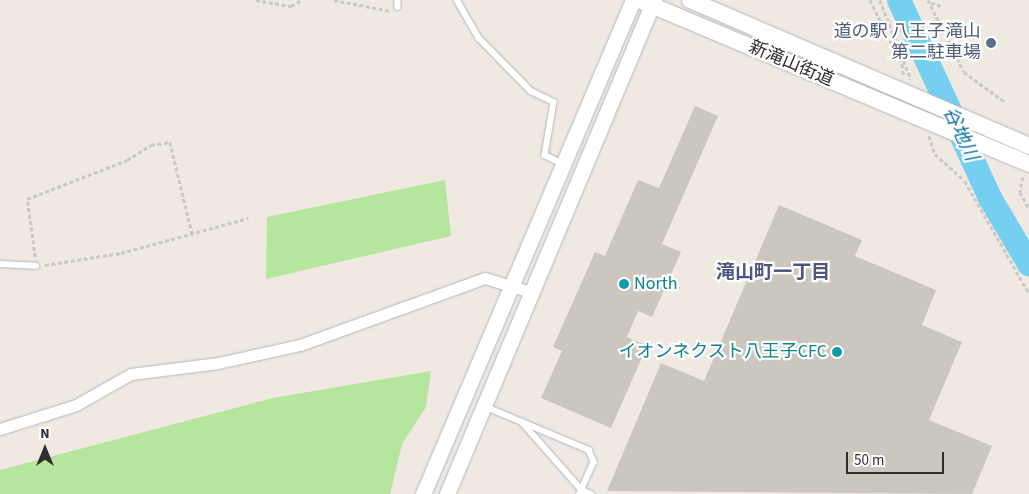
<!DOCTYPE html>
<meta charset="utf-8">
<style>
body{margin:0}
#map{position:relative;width:1029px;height:494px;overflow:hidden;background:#efe9e1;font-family:"Source Sans 3","Noto Sans JP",sans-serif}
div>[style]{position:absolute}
.green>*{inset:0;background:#b6e59e}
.river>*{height:24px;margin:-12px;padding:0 12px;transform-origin:12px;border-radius:12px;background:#75cff0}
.building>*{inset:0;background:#cbc7bf}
.path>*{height:2.5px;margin-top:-1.25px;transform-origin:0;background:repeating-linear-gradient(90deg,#c9c9c9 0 4px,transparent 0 6.5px)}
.roads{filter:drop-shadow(0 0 1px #b4b7c1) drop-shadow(0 0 1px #b4b7c1)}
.service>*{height:5.5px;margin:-2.75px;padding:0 2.75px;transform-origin:2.75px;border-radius:2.75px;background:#fff}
.minor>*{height:11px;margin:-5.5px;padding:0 5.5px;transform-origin:5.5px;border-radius:5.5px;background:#fff}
.tertiary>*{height:15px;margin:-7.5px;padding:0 7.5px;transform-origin:7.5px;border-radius:7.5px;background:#fff}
.secondary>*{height:16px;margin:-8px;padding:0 8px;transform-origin:8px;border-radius:8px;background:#fff}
.dots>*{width:14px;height:14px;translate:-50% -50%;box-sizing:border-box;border:2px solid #fff;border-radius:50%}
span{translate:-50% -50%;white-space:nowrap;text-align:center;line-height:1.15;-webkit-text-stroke:4.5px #fff;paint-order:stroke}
.service-label{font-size:18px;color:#4e5e75}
.right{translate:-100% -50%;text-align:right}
.street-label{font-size:18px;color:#2e2e2e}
.culture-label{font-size:18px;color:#0d838f}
.left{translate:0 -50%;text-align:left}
.water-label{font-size:19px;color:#0d6fa3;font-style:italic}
.neighbourhood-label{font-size:19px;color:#4d5680;font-weight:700}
.north{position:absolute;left:20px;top:424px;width:50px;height:50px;-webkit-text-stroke:4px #fff;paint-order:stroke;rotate:0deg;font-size:14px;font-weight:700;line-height:20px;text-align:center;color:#2e2e2e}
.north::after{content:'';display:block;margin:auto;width:18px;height:22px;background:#2e2e2e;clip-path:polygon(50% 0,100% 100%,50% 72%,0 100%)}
.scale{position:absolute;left:846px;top:452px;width:98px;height:22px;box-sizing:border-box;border:2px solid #2e2e2e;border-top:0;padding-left:6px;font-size:15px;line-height:18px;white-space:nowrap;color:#2e2e2e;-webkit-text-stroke:4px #fff;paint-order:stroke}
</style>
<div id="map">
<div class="green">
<div style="clip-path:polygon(445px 180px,451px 236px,266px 279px,267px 217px)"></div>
<div style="clip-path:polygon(431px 371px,426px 407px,402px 444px,390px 494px,0 494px,0 470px,273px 398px)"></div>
</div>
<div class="river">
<div style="left:899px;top:0;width:218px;rotate:65.3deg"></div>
<div style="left:990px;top:198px;width:77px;rotate:59.4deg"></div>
</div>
<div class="building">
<div style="clip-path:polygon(695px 106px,718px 116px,662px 244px,681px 252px,652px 317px,638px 311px,627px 337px,647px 346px,611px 428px,541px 398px,562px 351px,553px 347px,595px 252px,605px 256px,638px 180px,659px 188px)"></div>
<div style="clip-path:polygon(779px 205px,862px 240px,855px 256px,936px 290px,922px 325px,962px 342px,929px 420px,992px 446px,972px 494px,607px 491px,661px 363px,704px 381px)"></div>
</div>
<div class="path">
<div style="left:256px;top:0;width:36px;rotate:10deg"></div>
<div style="left:291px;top:6px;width:13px;rotate:-29deg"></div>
<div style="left:334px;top:0;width:58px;rotate:10.9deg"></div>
<div style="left:870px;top:0;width:72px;rotate:63.4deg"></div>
<div style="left:902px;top:64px;width:12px;rotate:81deg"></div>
<div style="left:880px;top:0;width:85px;rotate:68.6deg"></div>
<div style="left:928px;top:0;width:80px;rotate:63.4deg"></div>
<div style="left:964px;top:72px;width:51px;rotate:36.2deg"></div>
<div style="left:931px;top:3px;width:10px;rotate:17deg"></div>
<div style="left:929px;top:136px;width:19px;rotate:72deg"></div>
<div style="left:935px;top:154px;width:40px;rotate:42deg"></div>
<div style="left:965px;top:181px;width:129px;rotate:60.3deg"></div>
<div style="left:1023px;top:177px;width:15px;rotate:101deg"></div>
<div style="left:1020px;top:192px;width:19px;rotate:62deg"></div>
<div style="left:35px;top:257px;width:59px;rotate:-97.9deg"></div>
<div style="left:27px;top:199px;width:107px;rotate:-21.3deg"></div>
<div style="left:127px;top:160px;width:28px;rotate:-32deg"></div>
<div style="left:151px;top:145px;width:19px;rotate:-9deg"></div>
<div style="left:170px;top:142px;width:94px;rotate:76.4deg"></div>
<div style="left:45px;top:265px;width:77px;rotate:-9deg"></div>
<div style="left:121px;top:253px;width:132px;rotate:-15.4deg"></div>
</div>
<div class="roads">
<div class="service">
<div style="left:398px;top:0;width:7px;rotate:90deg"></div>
<div style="left:457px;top:0;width:44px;rotate:59.9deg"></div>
<div style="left:479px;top:38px;width:74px;rotate:45.5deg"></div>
<div style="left:531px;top:91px;width:25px;rotate:26deg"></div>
<div style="left:554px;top:102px;width:54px;rotate:99.6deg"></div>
<div style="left:545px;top:155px;width:20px;rotate:27deg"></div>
<div style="left:0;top:264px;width:36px;rotate:3deg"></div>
<div style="left:484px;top:406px;width:114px;rotate:22.7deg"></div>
<div style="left:589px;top:450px;width:13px;rotate:67deg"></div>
<div style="left:594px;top:462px;width:35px;rotate:114deg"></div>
<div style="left:522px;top:422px;width:91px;rotate:48.6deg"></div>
<div style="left:582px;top:490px;width:10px;rotate:24deg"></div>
</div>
<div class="minor">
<div style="left:0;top:429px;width:80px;rotate:-17.5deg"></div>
<div style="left:76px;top:405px;width:63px;rotate:-29.4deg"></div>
<div style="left:131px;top:374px;width:88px;rotate:-7.2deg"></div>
<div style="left:218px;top:363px;width:84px;rotate:-12.4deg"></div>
<div style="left:300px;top:345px;width:197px;rotate:-19.9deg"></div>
<div style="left:485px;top:278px;width:51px;rotate:17deg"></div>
</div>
<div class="tertiary">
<div style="left:423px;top:494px;width:537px;rotate:-66.97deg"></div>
<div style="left:447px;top:494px;width:536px;rotate:-67.26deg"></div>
</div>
<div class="secondary">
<div style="left:639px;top:0;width:423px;rotate:22.8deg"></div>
<div style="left:690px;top:0;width:369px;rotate:23.3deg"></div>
</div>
</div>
<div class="dots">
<div style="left:991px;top:43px;background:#5c6f8a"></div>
<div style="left:624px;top:284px;background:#0f9aa8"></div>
<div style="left:837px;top:352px;background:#0f9aa8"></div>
</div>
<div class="service-label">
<span class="right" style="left:981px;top:43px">道の駅 八王子滝山<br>第二駐車場</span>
</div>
<div class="street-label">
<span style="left:791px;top:64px;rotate:23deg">新滝山街道</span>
</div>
<div class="culture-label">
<span class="left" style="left:634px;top:284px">North</span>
<span class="right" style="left:827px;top:352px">イオンネクスト八王子CFC</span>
</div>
<div class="water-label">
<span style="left:960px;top:134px;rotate:65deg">谷地川</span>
</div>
<div class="neighbourhood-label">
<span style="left:773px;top:273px">滝山町一丁目</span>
</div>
<div class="north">N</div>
<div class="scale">50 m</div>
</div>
